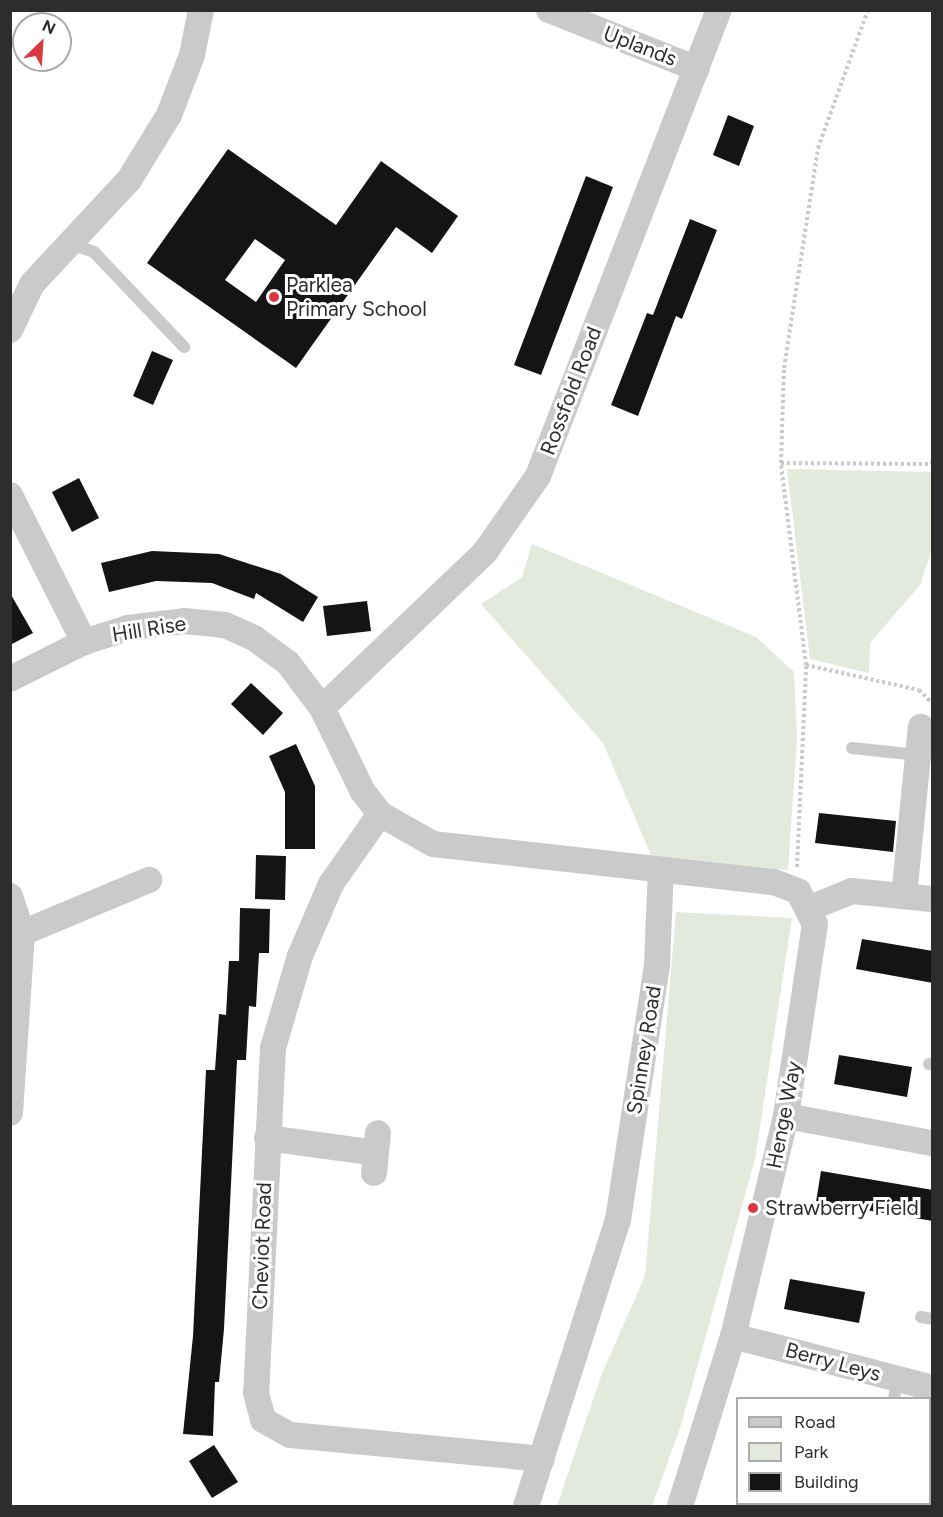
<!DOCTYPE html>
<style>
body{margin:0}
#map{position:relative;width:943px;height:1517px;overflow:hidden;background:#fff;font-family:Figtree,sans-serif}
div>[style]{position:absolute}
.green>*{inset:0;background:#e3eadb}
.building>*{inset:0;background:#141414}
.path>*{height:4px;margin-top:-2px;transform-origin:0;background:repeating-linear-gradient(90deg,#cacaca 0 3px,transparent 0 6px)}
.lane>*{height:12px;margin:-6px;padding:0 6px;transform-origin:6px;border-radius:6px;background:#cacaca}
.street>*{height:26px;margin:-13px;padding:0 13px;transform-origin:13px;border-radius:13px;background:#cacaca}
.dots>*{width:16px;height:16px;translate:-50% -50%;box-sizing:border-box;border:3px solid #fff;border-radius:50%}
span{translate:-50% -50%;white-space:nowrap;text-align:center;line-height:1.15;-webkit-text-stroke:6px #fff;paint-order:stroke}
.street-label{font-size:21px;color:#2d2d2d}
.poi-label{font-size:21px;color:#2d2d2d}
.left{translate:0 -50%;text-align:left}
.frame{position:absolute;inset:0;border:12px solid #2d2d2d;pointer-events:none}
.legend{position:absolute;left:736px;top:1397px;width:195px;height:108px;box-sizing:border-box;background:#fff;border:2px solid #ababab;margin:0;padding:8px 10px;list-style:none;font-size:18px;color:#2d2d2d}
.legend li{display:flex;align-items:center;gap:12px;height:30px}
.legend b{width:30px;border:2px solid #ababab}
.north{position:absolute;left:12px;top:12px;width:60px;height:60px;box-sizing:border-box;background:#fff;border:2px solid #ababab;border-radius:50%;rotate:25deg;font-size:16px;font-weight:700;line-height:24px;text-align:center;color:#2d2d2d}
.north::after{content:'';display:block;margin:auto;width:21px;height:27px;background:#da3941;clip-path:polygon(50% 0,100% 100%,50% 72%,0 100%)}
</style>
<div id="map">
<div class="green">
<div style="clip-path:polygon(787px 469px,932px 472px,932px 549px,920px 585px,870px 643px,869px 673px,810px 659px)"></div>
<div style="clip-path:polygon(532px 544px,756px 637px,794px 672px,797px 739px,788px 870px,654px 862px,603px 743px,481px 604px,522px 577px)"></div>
<div style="clip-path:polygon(676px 912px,792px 918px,755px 1159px,681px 1425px,652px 1506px,557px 1506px,601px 1376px,645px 1276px)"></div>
</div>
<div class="building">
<div style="clip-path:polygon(728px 115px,754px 126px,739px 166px,713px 155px)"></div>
<div style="clip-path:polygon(evenodd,228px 149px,336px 225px,381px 161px,458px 216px,432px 253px,396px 227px,296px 368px,147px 263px,228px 149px,255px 239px,285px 260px,256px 302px,225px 280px,255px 239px)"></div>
<div style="clip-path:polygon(586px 176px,613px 187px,541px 375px,514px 365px)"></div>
<div style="clip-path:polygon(690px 219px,717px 230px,682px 319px,676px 316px,638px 416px,611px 405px,647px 313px,653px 315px)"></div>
<div style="clip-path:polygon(152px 351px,173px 360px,153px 405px,133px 396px)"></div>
<div style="clip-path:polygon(79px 478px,99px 518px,72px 532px,52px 492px)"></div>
<div style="clip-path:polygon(152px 551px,219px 554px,281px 574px,318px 597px,303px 622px,256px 593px,254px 599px,212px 583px,156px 581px,109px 592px,101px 563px)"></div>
<div style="clip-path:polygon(10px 593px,33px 633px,10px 645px)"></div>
<div style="clip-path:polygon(367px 601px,371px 631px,327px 636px,323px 606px)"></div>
<div style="clip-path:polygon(251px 683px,283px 713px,263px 735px,231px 704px)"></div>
<div style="clip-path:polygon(296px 744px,315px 786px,315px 849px,285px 849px,285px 792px,269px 756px)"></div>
<div style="clip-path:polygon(819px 813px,896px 821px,893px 852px,815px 843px)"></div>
<div style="clip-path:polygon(256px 855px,286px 856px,285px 900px,255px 899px)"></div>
<div style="clip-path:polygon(240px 908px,270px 909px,269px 953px,259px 953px,256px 1007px,249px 1006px,246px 1060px,237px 1060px,224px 1329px,219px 1382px,215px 1382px,213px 1436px,183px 1434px,193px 1336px,206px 1070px,215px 1070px,219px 1014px,226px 1015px,229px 961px,239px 961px)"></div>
<div style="clip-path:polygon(862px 939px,933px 951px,933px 983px,856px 969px)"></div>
<div style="clip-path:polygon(839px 1055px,912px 1067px,907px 1097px,834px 1084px)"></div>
<div style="clip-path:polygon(821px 1171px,933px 1190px,933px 1221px,816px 1202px)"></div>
<div style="clip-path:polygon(790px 1279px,865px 1292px,859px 1323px,784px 1309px)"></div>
<div style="clip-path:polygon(214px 1445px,238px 1482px,212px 1498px,189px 1461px)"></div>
</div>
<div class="path">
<div style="left:781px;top:463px;width:151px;rotate:0.4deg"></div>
<div style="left:932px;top:464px;width:4px;rotate:-90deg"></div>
<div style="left:806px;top:665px;width:116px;rotate:12.5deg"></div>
<div style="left:919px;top:690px;width:18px;rotate:45deg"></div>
<div style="left:797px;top:867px;width:202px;rotate:-87.4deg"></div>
<div style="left:806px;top:665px;width:204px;rotate:-97.1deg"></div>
<div style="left:781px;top:463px;width:95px;rotate:-88.2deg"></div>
<div style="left:784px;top:368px;width:223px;rotate:-81.2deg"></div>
<div style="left:818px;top:148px;width:147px;rotate:-70.1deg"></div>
</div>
<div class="lane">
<div style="left:69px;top:243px;width:27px;rotate:20deg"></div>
<div style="left:94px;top:252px;width:131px;rotate:46.5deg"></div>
<div style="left:852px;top:748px;width:66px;rotate:6.1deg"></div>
<div style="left:929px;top:1064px;width:3px"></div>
<div style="left:921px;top:1317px;width:11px;rotate:10deg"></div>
<div style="left:894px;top:1398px;width:19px;rotate:-78deg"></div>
<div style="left:930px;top:1443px;width:2px;rotate:27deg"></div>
</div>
<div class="street">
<div style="left:549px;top:10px;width:159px;rotate:21.7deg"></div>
<div style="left:10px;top:330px;width:51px;rotate:-64.4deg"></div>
<div style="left:32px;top:284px;width:142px;rotate:-47deg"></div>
<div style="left:129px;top:180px;width:76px;rotate:-58.4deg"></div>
<div style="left:169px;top:115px;width:64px;rotate:-69deg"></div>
<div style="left:192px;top:55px;width:46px;rotate:-78.7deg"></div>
<div style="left:10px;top:495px;width:165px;rotate:63.3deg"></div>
<div style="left:10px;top:679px;width:83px;rotate:-26.6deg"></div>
<div style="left:84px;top:642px;width:46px;rotate:-17.7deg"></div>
<div style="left:128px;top:628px;width:56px;rotate:-7.1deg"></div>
<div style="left:184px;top:621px;width:41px;rotate:5.6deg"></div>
<div style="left:225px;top:625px;width:32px;rotate:24deg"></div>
<div style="left:254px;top:638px;width:42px;rotate:36.3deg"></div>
<div style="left:288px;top:663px;width:56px;rotate:52.9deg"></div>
<div style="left:322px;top:708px;width:93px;rotate:64deg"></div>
<div style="left:363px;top:792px;width:28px;rotate:52deg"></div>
<div style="left:380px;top:814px;width:61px;rotate:29.5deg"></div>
<div style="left:433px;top:844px;width:343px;rotate:6.4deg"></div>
<div style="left:774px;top:882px;width:26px;rotate:21deg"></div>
<div style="left:798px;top:891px;width:37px;rotate:63deg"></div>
<div style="left:815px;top:924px;width:194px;rotate:98.6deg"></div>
<div style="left:786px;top:1116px;width:226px;rotate:103.5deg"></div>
<div style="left:733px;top:1336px;width:178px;rotate:107.3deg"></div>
<div style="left:322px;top:708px;width:226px;rotate:-43.7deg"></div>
<div style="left:485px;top:552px;width:93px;rotate:-55.1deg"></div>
<div style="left:538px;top:476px;width:500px;rotate:-68.8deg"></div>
<div style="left:380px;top:814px;width:85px;rotate:125deg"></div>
<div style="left:331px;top:884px;width:78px;rotate:113.3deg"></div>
<div style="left:300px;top:956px;width:96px;rotate:106.4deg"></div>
<div style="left:273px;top:1048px;width:345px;rotate:92.8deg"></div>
<div style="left:256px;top:1393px;width:28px;rotate:75deg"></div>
<div style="left:263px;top:1420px;width:31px;rotate:29deg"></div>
<div style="left:290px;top:1435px;width:253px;rotate:5.4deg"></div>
<div style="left:10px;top:896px;width:39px;rotate:72deg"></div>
<div style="left:22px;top:933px;width:180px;rotate:93.8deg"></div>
<div style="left:904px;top:896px;width:170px;rotate:-84.3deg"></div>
<div style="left:810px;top:908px;width:45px;rotate:-22deg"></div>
<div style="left:852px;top:891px;width:80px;rotate:5.7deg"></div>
<div style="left:22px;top:933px;width:138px;rotate:-22.7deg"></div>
<div style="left:786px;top:1116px;width:148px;rotate:10.5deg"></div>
<div style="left:267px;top:1138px;width:110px;rotate:7.8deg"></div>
<div style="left:374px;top:1173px;width:40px;rotate:-84.3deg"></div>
<div style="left:733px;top:1336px;width:206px;rotate:14.6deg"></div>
<div style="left:526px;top:1506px;width:300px;rotate:-72.2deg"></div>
<div style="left:618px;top:1220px;width:259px;rotate:-81.3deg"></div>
<div style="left:657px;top:964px;width:94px;rotate:-87.6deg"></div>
</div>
<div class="dots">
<div style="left:274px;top:297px;background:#da3941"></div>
<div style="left:753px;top:1208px;background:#da3941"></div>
</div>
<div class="street-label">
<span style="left:640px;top:46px;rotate:21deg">Uplands</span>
<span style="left:571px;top:391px;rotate:-69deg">Rossfold Road</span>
<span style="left:149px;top:629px;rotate:-9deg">Hill Rise</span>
<span style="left:644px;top:1050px;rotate:-81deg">Spinney Road</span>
<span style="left:784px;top:1115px;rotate:-79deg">Henge Way</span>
<span style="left:262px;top:1246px;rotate:-88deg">Cheviot Road</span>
<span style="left:833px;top:1362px;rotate:15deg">Berry Leys</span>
</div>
<div class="poi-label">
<span class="left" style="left:286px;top:297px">Parklea<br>Primary School</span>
<span class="left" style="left:765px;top:1208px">Strawberry Field</span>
</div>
<div class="frame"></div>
<ul class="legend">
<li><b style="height:8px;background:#cacaca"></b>Road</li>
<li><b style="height:16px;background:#e3eadb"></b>Park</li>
<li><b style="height:16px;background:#141414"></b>Building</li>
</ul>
<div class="north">N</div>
</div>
